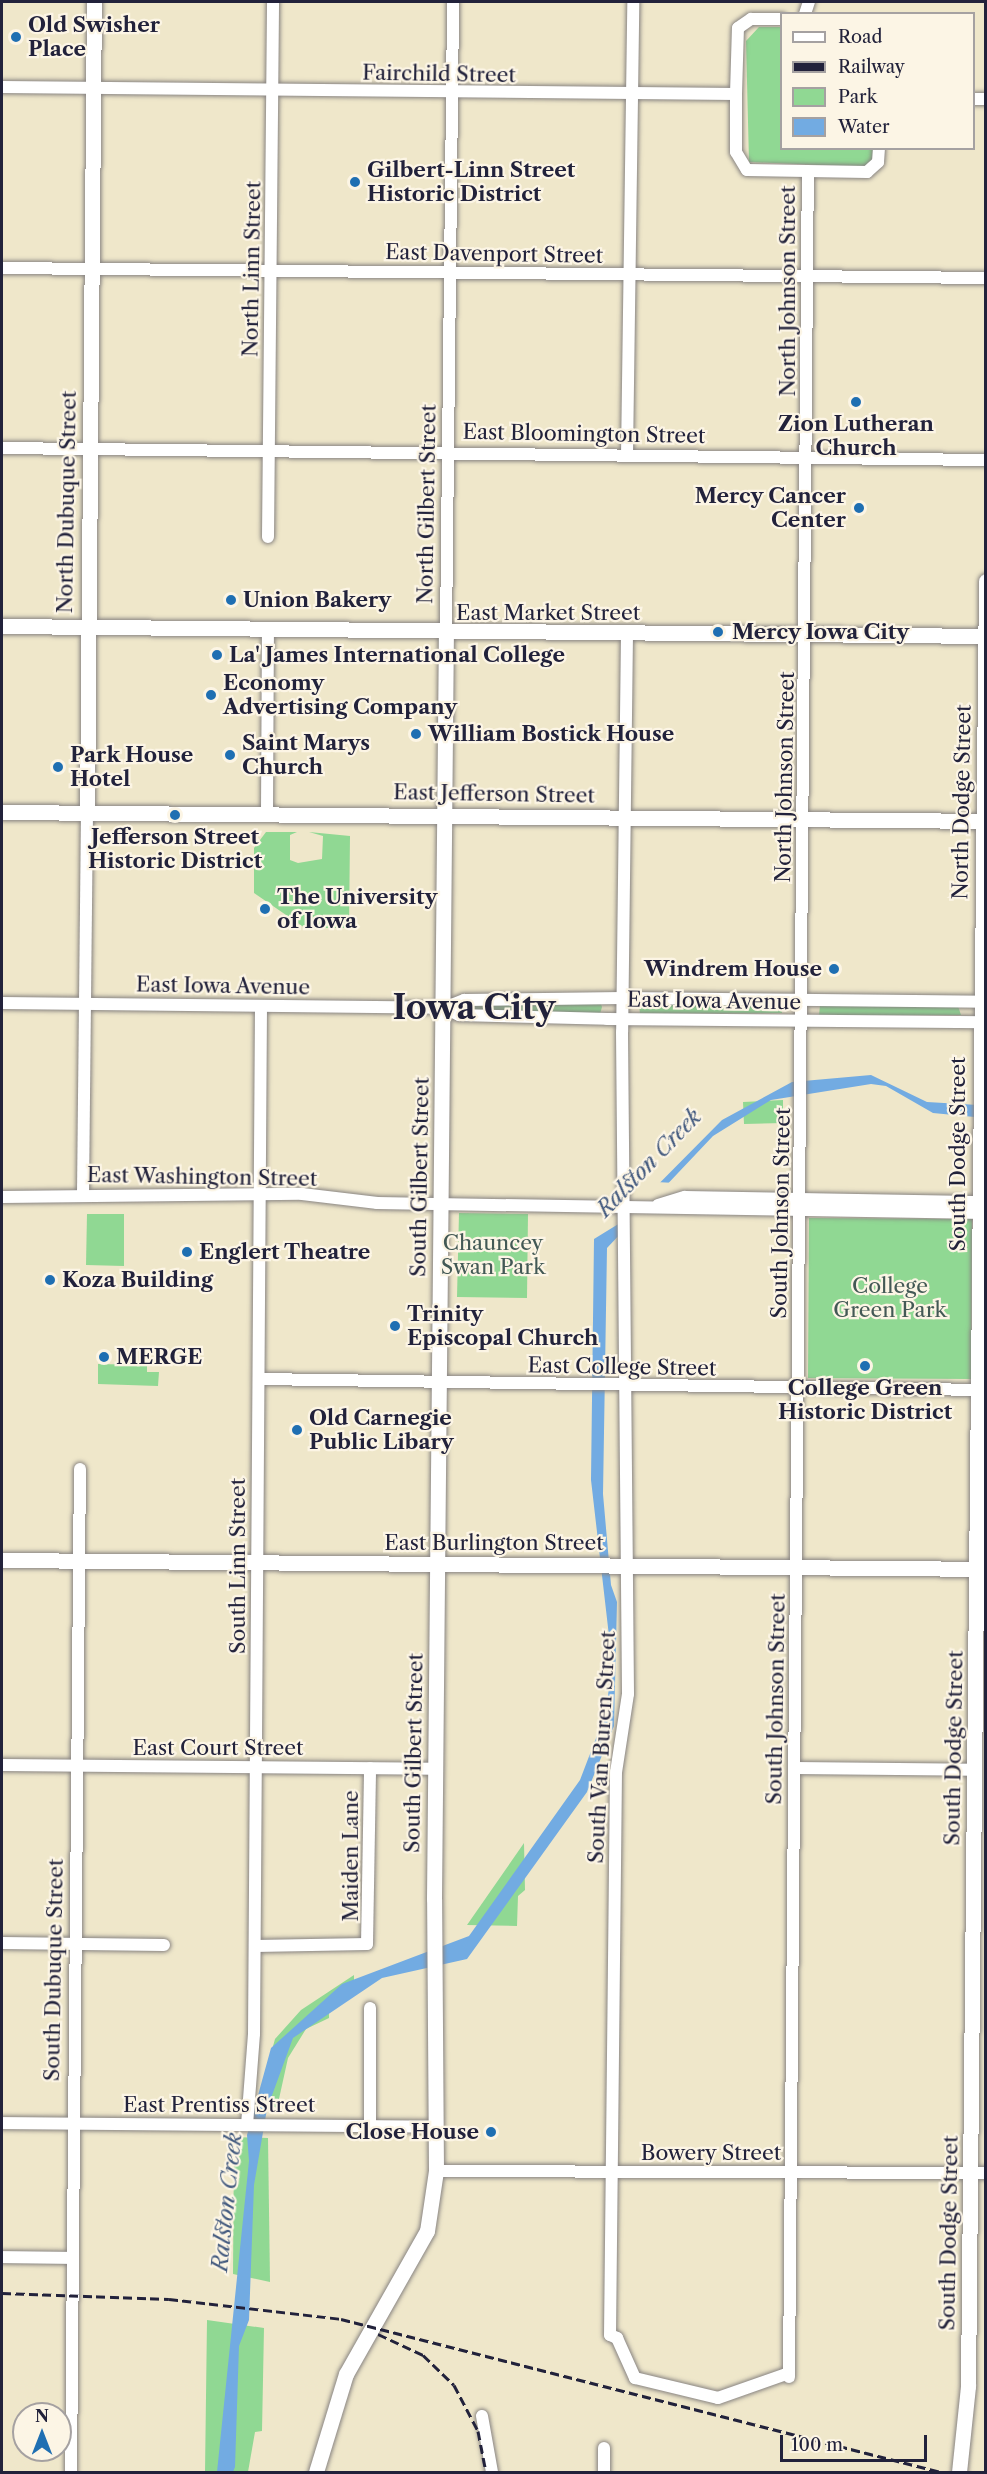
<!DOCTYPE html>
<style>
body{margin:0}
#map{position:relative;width:987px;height:2474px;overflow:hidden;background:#efe7ca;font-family:"Libre Caslon Text",serif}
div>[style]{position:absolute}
.green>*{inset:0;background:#90d893}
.water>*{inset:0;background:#72abe2}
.pier>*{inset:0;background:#efe7ca}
.roads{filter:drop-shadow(0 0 2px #888482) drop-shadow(0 0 2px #888482)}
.minor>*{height:12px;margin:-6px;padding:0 6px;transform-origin:6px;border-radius:6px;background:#fff}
.major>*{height:15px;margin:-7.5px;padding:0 7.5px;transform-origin:7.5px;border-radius:7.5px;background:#fff}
.rail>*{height:3px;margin-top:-1.5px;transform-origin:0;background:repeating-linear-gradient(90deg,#22223b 0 9px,transparent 0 13.5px)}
.dots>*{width:16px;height:16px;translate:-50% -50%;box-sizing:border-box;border:3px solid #fcf5e5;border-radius:50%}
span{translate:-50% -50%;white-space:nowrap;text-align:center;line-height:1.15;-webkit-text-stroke:4.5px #fcf5e5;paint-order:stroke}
.poi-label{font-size:21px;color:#22223b;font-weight:700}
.left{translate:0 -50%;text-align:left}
.right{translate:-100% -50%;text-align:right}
.street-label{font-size:21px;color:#22223b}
.park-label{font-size:21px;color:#435955}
.water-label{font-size:22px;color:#42597e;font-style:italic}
.town-label{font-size:33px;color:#22223b;font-weight:700}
.frame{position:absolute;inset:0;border:3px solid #22223b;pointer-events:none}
.legend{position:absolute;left:780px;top:12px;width:195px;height:138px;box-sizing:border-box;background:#fcf5e5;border:2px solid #a5a1a1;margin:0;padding:8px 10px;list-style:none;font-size:18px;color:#22223b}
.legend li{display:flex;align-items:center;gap:12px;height:30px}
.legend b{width:30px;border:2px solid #a5a1a1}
.north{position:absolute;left:12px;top:2402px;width:60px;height:60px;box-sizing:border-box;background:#fcf5e5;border:2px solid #a5a1a1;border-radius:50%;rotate:0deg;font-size:16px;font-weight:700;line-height:24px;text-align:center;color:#22223b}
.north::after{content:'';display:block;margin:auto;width:21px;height:27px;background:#1f6fb2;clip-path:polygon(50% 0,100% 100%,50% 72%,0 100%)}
.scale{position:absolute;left:780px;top:2435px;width:147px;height:27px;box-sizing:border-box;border:3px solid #22223b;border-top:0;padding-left:8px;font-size:18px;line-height:21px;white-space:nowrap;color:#22223b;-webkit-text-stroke:4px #fcf5e5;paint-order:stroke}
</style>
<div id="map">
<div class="green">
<div style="clip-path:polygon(759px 27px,781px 27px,782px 148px,875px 149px,875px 157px,864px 167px,749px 162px,746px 41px)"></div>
<div style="clip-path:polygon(266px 832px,297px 832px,290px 835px,290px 860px,298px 863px,322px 859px,323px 836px,309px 832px,350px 836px,349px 928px,305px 928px,254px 893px,254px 848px)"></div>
<div style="clip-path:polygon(462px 1003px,601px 1004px,602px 1007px,600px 1014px,461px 1012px)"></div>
<div style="clip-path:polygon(639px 1004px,781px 1006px,782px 1013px,640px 1014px)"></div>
<div style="clip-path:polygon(820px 1005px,958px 1006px,961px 1015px,819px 1016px)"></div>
<div style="clip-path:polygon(783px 1100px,783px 1123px,744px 1124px,743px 1102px)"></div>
<div style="clip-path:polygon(459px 1213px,528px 1214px,527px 1298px,457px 1297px)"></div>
<div style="clip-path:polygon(87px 1214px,124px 1214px,124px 1266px,86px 1265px)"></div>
<div style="clip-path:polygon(809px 1218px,972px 1219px,971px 1379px,808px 1378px)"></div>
<div style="clip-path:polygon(98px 1364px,147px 1365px,147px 1372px,159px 1372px,158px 1386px,98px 1384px)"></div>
<div style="clip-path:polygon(524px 1843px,525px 1890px,518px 1896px,517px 1926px,467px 1925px)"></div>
<div style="clip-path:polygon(354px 1975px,354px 1996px,329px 2011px,329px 2018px,306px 2029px,288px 2058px,277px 2108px,257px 2104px,275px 2039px,301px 2010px)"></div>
<div style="clip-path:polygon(234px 2137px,268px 2138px,270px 2282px,233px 2274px)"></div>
<div style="clip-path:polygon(207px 2320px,264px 2328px,262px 2431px,255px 2432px,248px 2472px,205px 2472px)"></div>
</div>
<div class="water">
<div style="clip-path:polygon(871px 1075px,927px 1102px,978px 1105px,985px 1118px,933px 1113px,886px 1086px,871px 1084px,771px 1100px,713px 1136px,607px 1248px,603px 1494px,611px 1585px,617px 1602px,614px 1726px,587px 1792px,467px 1959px,382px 1978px,293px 2038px,267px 2109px,254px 2185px,249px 2320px,239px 2346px,235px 2467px,233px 2472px,217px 2472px,249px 2161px,247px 2135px,271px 2048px,342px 1984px,469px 1936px,580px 1780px,606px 1712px,612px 1662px,591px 1480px,594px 1239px,620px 1223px,722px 1120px,792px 1082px)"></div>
</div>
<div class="pier">
<div style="clip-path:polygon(656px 1182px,675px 1183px,626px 1234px,618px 1223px)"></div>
</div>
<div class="roads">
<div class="minor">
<div style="left:805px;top:14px;width:13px;rotate:-72deg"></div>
<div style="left:2px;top:87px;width:734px;rotate:0.55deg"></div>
<div style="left:736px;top:94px;width:58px;rotate:90deg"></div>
<div style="left:736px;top:152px;width:21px;rotate:59deg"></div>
<div style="left:747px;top:170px;width:120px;rotate:1deg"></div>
<div style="left:867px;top:172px;width:15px;rotate:-42deg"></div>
<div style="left:878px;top:162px;width:14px;rotate:-86deg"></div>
<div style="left:736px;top:94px;width:66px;rotate:-88.3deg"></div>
<div style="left:738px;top:28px;width:16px;rotate:-35deg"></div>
<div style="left:751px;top:19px;width:31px"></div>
<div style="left:974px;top:99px;width:12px"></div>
<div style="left:2px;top:268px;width:984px;rotate:0.58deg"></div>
<div style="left:2px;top:448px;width:984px;rotate:0.7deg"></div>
<div style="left:627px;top:455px;width:453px;rotate:-89.2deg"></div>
<div style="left:268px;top:537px;width:535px;rotate:-89.46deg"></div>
<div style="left:446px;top:633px;width:631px;rotate:-89.36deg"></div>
<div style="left:627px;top:634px;width:398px;rotate:90.7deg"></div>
<div style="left:622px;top:1032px;width:662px;rotate:89.48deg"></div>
<div style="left:628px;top:1694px;width:79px;rotate:98.7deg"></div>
<div style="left:616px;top:1772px;width:563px;rotate:90.61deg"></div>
<div style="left:610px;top:2335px;width:8px;rotate:23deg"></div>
<div style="left:617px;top:2338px;width:44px;rotate:65.8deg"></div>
<div style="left:635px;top:2378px;width:85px;rotate:13.5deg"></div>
<div style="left:718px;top:2398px;width:75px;rotate:-19.4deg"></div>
<div style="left:267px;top:812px;width:181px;rotate:-89.7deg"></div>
<div style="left:2px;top:1003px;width:442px;rotate:0.6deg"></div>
<div style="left:444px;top:1008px;width:22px;rotate:-22deg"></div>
<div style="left:464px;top:1000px;width:159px;rotate:-0.7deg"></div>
<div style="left:623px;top:998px;width:363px;rotate:0.6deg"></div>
<div style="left:444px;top:1008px;width:17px;rotate:25deg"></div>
<div style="left:459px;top:1015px;width:148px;rotate:1.5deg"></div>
<div style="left:607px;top:1019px;width:379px;rotate:0.5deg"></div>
<div style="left:83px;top:1193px;width:380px;rotate:-89.4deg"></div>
<div style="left:2px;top:1197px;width:300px;rotate:-0.6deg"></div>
<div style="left:302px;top:1194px;width:76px;rotate:6.8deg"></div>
<div style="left:377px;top:1203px;width:609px;rotate:0.94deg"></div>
<div style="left:658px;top:1205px;width:28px;rotate:-17deg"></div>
<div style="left:685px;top:1197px;width:301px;rotate:1deg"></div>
<div style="left:259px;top:1379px;width:727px;rotate:0.87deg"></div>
<div style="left:2px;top:1765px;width:433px;rotate:0.5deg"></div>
<div style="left:795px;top:1768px;width:179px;rotate:0.6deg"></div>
<div style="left:2px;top:1943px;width:162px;rotate:0.7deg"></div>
<div style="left:255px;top:1946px;width:112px;rotate:-1deg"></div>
<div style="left:367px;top:1944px;width:176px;rotate:-89deg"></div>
<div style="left:2px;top:2123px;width:434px;rotate:0.5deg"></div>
<div style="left:247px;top:2125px;width:91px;rotate:-85.6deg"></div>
<div style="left:254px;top:2034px;width:1028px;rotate:-89.61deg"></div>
<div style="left:370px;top:2126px;width:118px;rotate:-90deg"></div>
<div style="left:436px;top:2171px;width:550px;rotate:0.21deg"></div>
<div style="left:2px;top:2257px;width:70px;rotate:0.8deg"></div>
<div style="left:789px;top:2377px;width:2204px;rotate:-89.51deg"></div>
<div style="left:482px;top:2416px;width:57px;rotate:79.9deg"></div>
<div style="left:604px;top:2448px;width:24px;rotate:90deg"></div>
<div style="left:71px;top:2472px;width:1003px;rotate:-89.49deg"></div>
</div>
<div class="major">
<div style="left:2px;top:626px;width:984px;rotate:0.58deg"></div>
<div style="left:2px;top:812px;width:984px;rotate:0.52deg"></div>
<div style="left:87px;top:813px;width:811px;rotate:-89.51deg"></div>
<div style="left:2px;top:1560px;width:984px;rotate:0.52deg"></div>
<div style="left:316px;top:2472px;width:102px;rotate:-73deg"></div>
<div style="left:346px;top:2374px;width:164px;rotate:-60.5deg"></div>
<div style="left:427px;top:2231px;width:61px;rotate:-81.5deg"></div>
<div style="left:436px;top:2171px;width:272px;rotate:-90.4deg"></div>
<div style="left:434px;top:1899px;width:1266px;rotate:-89.46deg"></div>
<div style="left:959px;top:2472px;width:86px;rotate:-84deg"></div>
<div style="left:968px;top:2386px;width:1805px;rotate:-89.43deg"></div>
</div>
</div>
<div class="rail">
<div style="left:2px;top:2293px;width:167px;rotate:2.1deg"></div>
<div style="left:169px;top:2299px;width:173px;rotate:6.6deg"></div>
<div style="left:341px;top:2319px;width:619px;rotate:14.31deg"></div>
<div style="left:378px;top:2334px;width:50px;rotate:25deg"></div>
<div style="left:423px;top:2355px;width:43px;rotate:44.1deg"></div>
<div style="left:454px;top:2385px;width:52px;rotate:62.4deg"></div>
<div style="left:478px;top:2431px;width:42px;rotate:79deg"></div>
</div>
<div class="dots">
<div style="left:16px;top:37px;background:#1f6fb2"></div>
<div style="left:355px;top:182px;background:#1f6fb2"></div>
<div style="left:856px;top:402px;background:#1f6fb2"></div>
<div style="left:859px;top:508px;background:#1f6fb2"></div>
<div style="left:231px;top:600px;background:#1f6fb2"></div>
<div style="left:718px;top:632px;background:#1f6fb2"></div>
<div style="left:217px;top:655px;background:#1f6fb2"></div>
<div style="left:211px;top:695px;background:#1f6fb2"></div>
<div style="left:416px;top:734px;background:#1f6fb2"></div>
<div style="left:230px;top:755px;background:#1f6fb2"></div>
<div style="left:58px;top:767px;background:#1f6fb2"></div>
<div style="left:175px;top:815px;background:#1f6fb2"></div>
<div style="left:265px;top:909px;background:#1f6fb2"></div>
<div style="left:834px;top:969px;background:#1f6fb2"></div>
<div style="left:187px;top:1252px;background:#1f6fb2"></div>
<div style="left:50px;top:1280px;background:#1f6fb2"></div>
<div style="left:395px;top:1326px;background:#1f6fb2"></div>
<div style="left:104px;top:1357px;background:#1f6fb2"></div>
<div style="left:865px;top:1366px;background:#1f6fb2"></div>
<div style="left:297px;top:1430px;background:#1f6fb2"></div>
<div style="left:491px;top:2132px;background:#1f6fb2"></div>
</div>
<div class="poi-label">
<span class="left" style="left:28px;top:37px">Old Swisher<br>Place</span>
<span class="left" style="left:367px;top:182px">Gilbert-Linn Street<br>Historic District</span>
<span style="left:856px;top:436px">Zion Lutheran<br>Church</span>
<span class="right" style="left:846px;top:508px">Mercy Cancer<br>Center</span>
<span class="left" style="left:243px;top:600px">Union Bakery</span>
<span class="left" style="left:732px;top:632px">Mercy Iowa City</span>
<span class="left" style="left:229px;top:655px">La' James International College</span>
<span class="left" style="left:223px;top:695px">Economy<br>Advertising Company</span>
<span class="left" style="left:428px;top:734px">William Bostick House</span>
<span class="left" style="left:242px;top:755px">Saint Marys<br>Church</span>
<span class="left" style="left:70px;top:767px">Park House<br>Hotel</span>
<span style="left:175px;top:849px">Jefferson Street<br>Historic District</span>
<span class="left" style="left:277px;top:909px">The University<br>of Iowa</span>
<span class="right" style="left:822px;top:969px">Windrem House</span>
<span class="left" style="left:199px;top:1252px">Englert Theatre</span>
<span class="left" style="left:62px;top:1280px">Koza Building</span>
<span class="left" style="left:407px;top:1326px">Trinity<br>Episcopal Church</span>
<span class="left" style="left:116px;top:1357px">MERGE</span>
<span style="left:865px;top:1400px">College Green<br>Historic District</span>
<span class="left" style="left:309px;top:1430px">Old Carnegie<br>Public Libary</span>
<span class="right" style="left:479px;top:2132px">Close House</span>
</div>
<div class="street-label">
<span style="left:439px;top:74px;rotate:1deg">Fairchild Street</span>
<span style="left:494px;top:254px;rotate:1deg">East Davenport Street</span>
<span style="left:252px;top:269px;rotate:-89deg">North Linn Street</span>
<span style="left:788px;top:291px;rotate:-90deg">North Johnson Street</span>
<span style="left:584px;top:434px;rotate:1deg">East Bloomington Street</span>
<span style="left:67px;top:502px;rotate:-89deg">North Dubuque Street</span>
<span style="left:427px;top:504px;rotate:-89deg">North Gilbert Street</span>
<span style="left:548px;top:613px">East Market Street</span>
<span style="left:785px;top:777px;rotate:-89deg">North Johnson Street</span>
<span style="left:494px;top:794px;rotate:1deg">East Jefferson Street</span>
<span style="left:962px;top:802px;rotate:-89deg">North Dodge Street</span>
<span style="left:223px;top:986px;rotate:1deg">East Iowa Avenue</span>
<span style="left:714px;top:1001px;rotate:1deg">East Iowa Avenue</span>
<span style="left:958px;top:1154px;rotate:-90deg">South Dodge Street</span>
<span style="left:202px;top:1177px;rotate:1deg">East Washington Street</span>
<span style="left:420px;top:1177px;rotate:-89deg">South Gilbert Street</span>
<span style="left:781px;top:1213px;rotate:-89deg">South Johnson Street</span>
<span style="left:622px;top:1367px;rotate:1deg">East College Street</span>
<span style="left:494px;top:1543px">East Burlington Street</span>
<span style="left:238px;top:1566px;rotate:-90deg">South Linn Street</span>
<span style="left:776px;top:1699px;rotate:-89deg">South Johnson Street</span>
<span style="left:602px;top:1747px;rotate:-87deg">South Van Buren Street</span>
<span style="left:218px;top:1748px">East Court Street</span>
<span style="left:954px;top:1748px;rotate:-89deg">South Dodge Street</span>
<span style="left:414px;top:1753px;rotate:-89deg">South Gilbert Street</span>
<span style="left:351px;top:1856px;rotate:-90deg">Maiden Lane</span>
<span style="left:54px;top:1970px;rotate:-89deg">South Dubuque Street</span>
<span style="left:219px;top:2105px">East Prentiss Street</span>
<span style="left:711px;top:2153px">Bowery Street</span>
<span style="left:949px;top:2233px;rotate:-89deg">South Dodge Street</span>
</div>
<div class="park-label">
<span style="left:493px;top:1255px">Chauncey<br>Swan Park</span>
<span style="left:890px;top:1298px">College<br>Green Park</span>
</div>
<div class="water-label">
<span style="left:649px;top:1163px;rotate:-46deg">Ralston Creek</span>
<span style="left:227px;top:2202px;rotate:-84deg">Ralston Creek</span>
</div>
<div class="town-label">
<span style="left:474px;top:1008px">Iowa City</span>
</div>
<div class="frame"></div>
<ul class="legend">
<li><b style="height:8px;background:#fff"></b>Road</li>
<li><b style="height:8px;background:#22223b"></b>Railway</li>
<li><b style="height:16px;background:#90d893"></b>Park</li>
<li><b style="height:16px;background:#72abe2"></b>Water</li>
</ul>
<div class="north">N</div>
<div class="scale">100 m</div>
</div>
